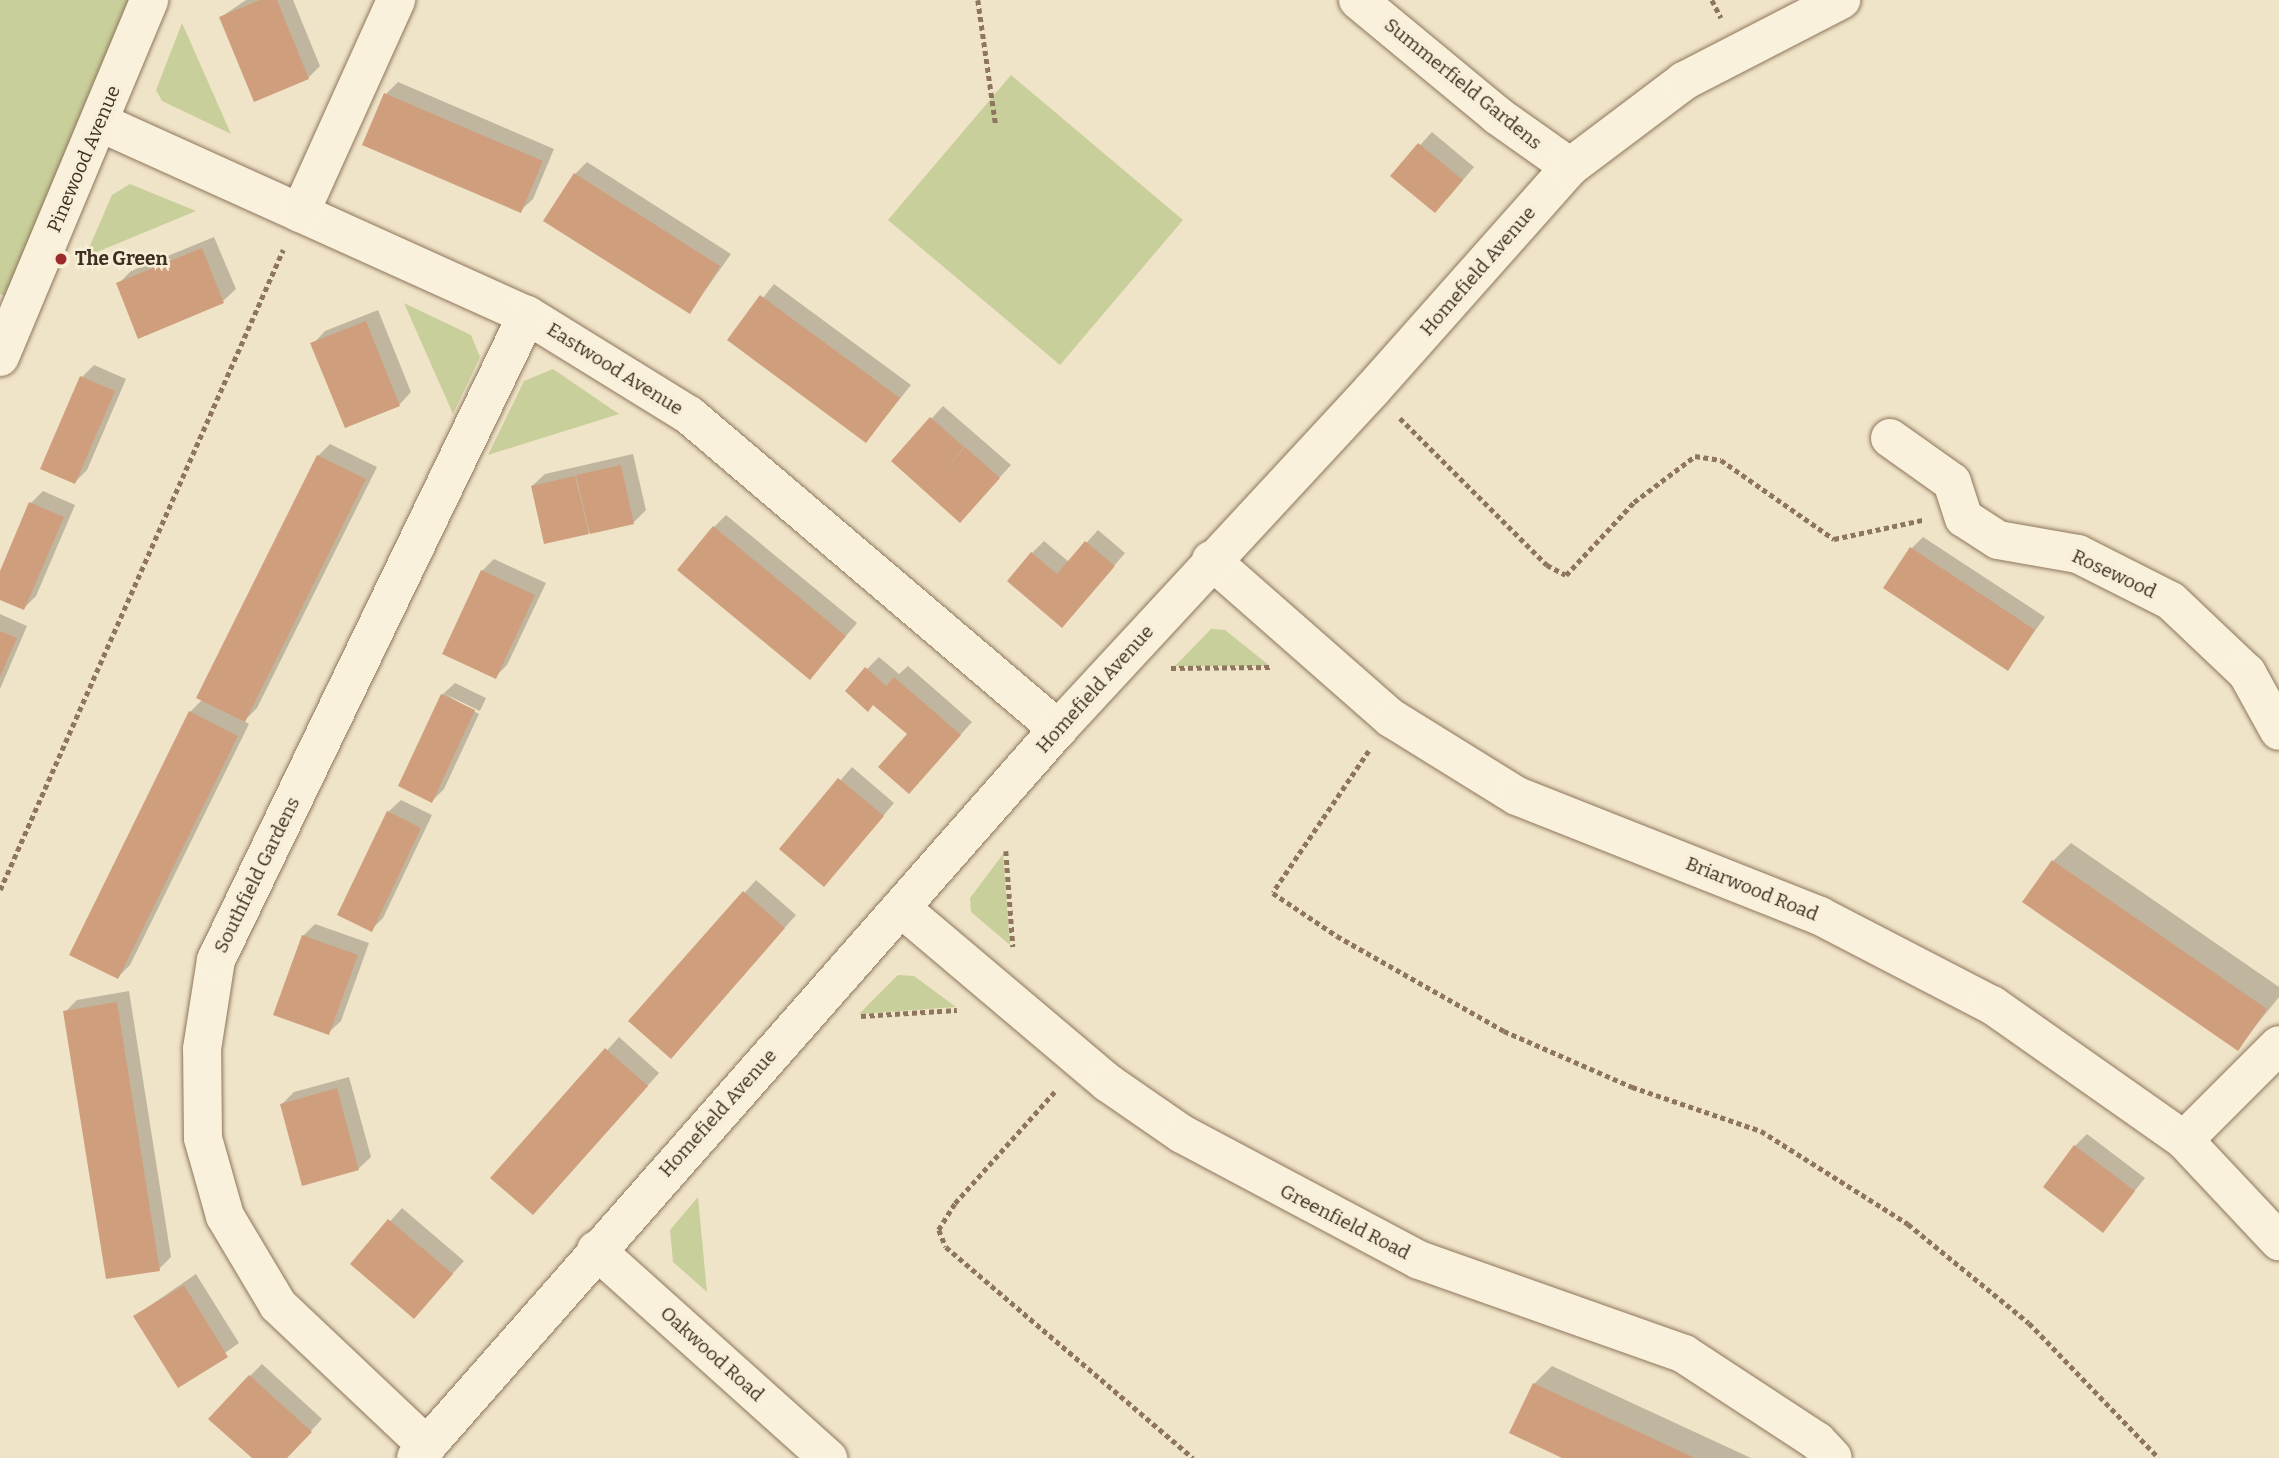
<!DOCTYPE html>
<style>
body{margin:0}
#map{position:relative;width:2279px;height:1458px;overflow:hidden;background:#f0e4c8;font-family:Bitter,serif}
div>[style]{position:absolute}
.green>*{inset:0;background:#c9cf9b}
.shadow>*{inset:0;background:#0003}
.building>*{inset:0;background:#cf9f7d}
.path>*{height:4.5px;margin-top:-2.25px;transform-origin:0;background:repeating-linear-gradient(90deg,#8d765c 0 5px,transparent 0 8.5px)}
.roads{filter:drop-shadow(0 0 2px #8d765c) drop-shadow(0 0 2px #8d765c)}
.minor>*{height:38px;margin:-19px;padding:0 19px;transform-origin:19px;border-radius:19px;background:#faf1dc}
.dots>*{width:19px;height:19px;translate:-50% -50%;box-sizing:border-box;border:4px solid #f7eed8;border-radius:50%}
span{translate:-50% -50%;white-space:nowrap;text-align:center;line-height:1.15;-webkit-text-stroke:5px #f7eed8;paint-order:stroke}
.street-label{font-size:19px;color:#3d2e20}
.poi-label{font-size:19px;color:#3d2e20;font-weight:700}
.left{translate:0 -50%;text-align:left}
</style>
<div id="map">
<div class="green">
<div style="clip-path:polygon(0 0,133px 0,10px 298px,0 294px)"></div>
<div style="clip-path:polygon(182px 23px,231px 134px,162px 101px,156px 90px)"></div>
<div style="clip-path:polygon(1011px 75px,1183px 220px,1060px 365px,888px 220px)"></div>
<div style="clip-path:polygon(130px 184px,196px 211px,85px 257px,112px 195px)"></div>
<div style="clip-path:polygon(404px 303px,471px 335px,480px 357px,453px 414px)"></div>
<div style="clip-path:polygon(553px 369px,619px 414px,488px 455px,524px 381px)"></div>
<div style="clip-path:polygon(1211px 629px,1225px 630px,1270px 666px,1175px 666px)"></div>
<div style="clip-path:polygon(1003px 854px,1010px 945px,971px 912px,970px 898px)"></div>
<div style="clip-path:polygon(898px 975px,914px 976px,956px 1007px,859px 1014px)"></div>
<div style="clip-path:polygon(698px 1197px,707px 1292px,673px 1262px,670px 1230px)"></div>
</div>
<div class="shadow">
<div style="clip-path:polygon(246px 0,293px 0,320px 66px,308px 78px,221px 17px)"></div>
<div style="clip-path:polygon(398px 82px,554px 149px,533px 199px,520px 211px,386px 94px)"></div>
<div style="clip-path:polygon(1432px 132px,1474px 167px,1447px 199px,1393px 175px)"></div>
<div style="clip-path:polygon(587px 162px,731px 254px,690px 312px,575px 174px)"></div>
<div style="clip-path:polygon(214px 237px,236px 289px,223px 301px,139px 336px,118px 284px,131px 271px)"></div>
<div style="clip-path:polygon(774px 284px,911px 385px,866px 441px,730px 340px)"></div>
<div style="clip-path:polygon(378px 310px,411px 392px,399px 405px,313px 344px,325px 331px)"></div>
<div style="clip-path:polygon(94px 365px,126px 379px,87px 470px,75px 482px,82px 377px)"></div>
<div style="clip-path:polygon(943px 406px,1011px 465px,972px 508px,893px 461px)"></div>
<div style="clip-path:polygon(330px 444px,377px 467px,257px 708px,244px 721px,249px 724px,130px 965px,118px 977px,190px 712px,203px 699px,318px 456px)"></div>
<div style="clip-path:polygon(633px 454px,646px 510px,634px 522px,545px 542px,532px 486px,545px 474px)"></div>
<div style="clip-path:polygon(43px 491px,75px 505px,36px 596px,24px 608px,0 598px,0 575px,31px 503px)"></div>
<div style="clip-path:polygon(726px 515px,857px 623px,810px 678px,714px 527px)"></div>
<div style="clip-path:polygon(1098px 530px,1125px 553px,1073px 614px,1032px 553px,1044px 541px,1069px 562px)"></div>
<div style="clip-path:polygon(1923px 537px,2045px 617px,2008px 668px,1911px 549px)"></div>
<div style="clip-path:polygon(494px 559px,546px 583px,507px 665px,495px 677px,482px 571px)"></div>
<div style="clip-path:polygon(0 614px,27px 626px,0 689px)"></div>
<div style="clip-path:polygon(879px 657px,899px 674px,908px 666px,972px 722px,921px 779px,909px 733px,867px 669px)"></div>
<div style="clip-path:polygon(455px 683px,486px 698px,480px 711px,445px 694px,479px 714px,444px 789px,432px 801px,442px 695px)"></div>
<div style="clip-path:polygon(852px 767px,894px 803px,835px 873px,781px 849px)"></div>
<div style="clip-path:polygon(401px 800px,432px 815px,383px 918px,371px 930px,388px 812px)"></div>
<div style="clip-path:polygon(2071px 843px,2279px 987px,2279px 997px,2237px 1049px,2053px 861px)"></div>
<div style="clip-path:polygon(756px 880px,796px 915px,682px 1044px,631px 1021px)"></div>
<div style="clip-path:polygon(315px 924px,369px 943px,341px 1021px,328px 1033px,303px 936px)"></div>
<div style="clip-path:polygon(129px 991px,171px 1257px,159px 1269px,65px 1012px,77px 1000px)"></div>
<div style="clip-path:polygon(619px 1037px,659px 1073px,545px 1201px,493px 1178px)"></div>
<div style="clip-path:polygon(349px 1077px,371px 1157px,358px 1169px,282px 1104px,294px 1092px)"></div>
<div style="clip-path:polygon(2087px 1134px,2145px 1178px,2103px 1230px,2075px 1146px)"></div>
<div style="clip-path:polygon(402px 1208px,464px 1261px,414px 1317px,352px 1264px)"></div>
<div style="clip-path:polygon(196px 1274px,239px 1343px,178px 1386px,135px 1316px)"></div>
<div style="clip-path:polygon(262px 1364px,322px 1419px,286px 1458px,255px 1458px,250px 1376px)"></div>
<div style="clip-path:polygon(1552px 1366px,1751px 1458px,1567px 1458px,1534px 1384px)"></div>
</div>
<div class="building">
<div style="clip-path:polygon(260px 0,277px 0,309px 79px,254px 102px,219px 17px)"></div>
<div style="clip-path:polygon(384px 93px,543px 161px,521px 213px,362px 145px)"></div>
<div style="clip-path:polygon(1418px 143px,1463px 180px,1435px 213px,1390px 176px)"></div>
<div style="clip-path:polygon(574px 173px,720px 266px,690px 314px,543px 221px)"></div>
<div style="clip-path:polygon(202px 248px,224px 303px,138px 339px,116px 283px)"></div>
<div style="clip-path:polygon(760px 295px,900px 398px,866px 443px,727px 340px)"></div>
<div style="clip-path:polygon(366px 321px,400px 406px,345px 428px,310px 343px)"></div>
<div style="clip-path:polygon(80px 376px,115px 391px,75px 484px,40px 469px)"></div>
<div style="clip-path:polygon(930px 417px,964px 447px,941px 475px,965px 447px,1000px 478px,960px 523px,891px 461px)"></div>
<div style="clip-path:polygon(317px 455px,366px 479px,245px 722px,196px 698px)"></div>
<div style="clip-path:polygon(621px 465px,634px 524px,590px 534px,576px 475px)"></div>
<div style="clip-path:polygon(575px 476px,589px 534px,544px 544px,531px 486px)"></div>
<div style="clip-path:polygon(29px 502px,64px 517px,24px 610px,0 600px,0 571px)"></div>
<div style="clip-path:polygon(713px 526px,846px 636px,810px 680px,677px 570px)"></div>
<div style="clip-path:polygon(1085px 541px,1115px 566px,1062px 628px,1007px 581px,1031px 552px,1057px 574px)"></div>
<div style="clip-path:polygon(1910px 547px,2035px 630px,2008px 671px,1883px 588px)"></div>
<div style="clip-path:polygon(481px 570px,535px 595px,496px 679px,442px 654px)"></div>
<div style="clip-path:polygon(0 631px,17px 638px,0 677px)"></div>
<div style="clip-path:polygon(865px 667px,886px 686px,894px 677px,961px 735px,909px 794px,878px 767px,907px 734px,873px 705px,868px 712px,845px 691px)"></div>
<div style="clip-path:polygon(441px 694px,475px 710px,432px 803px,398px 786px)"></div>
<div style="clip-path:polygon(189px 711px,238px 736px,118px 979px,69px 955px)"></div>
<div style="clip-path:polygon(838px 778px,884px 816px,824px 887px,779px 849px)"></div>
<div style="clip-path:polygon(387px 811px,421px 828px,372px 932px,337px 915px)"></div>
<div style="clip-path:polygon(2052px 860px,2267px 1009px,2238px 1051px,2022px 902px)"></div>
<div style="clip-path:polygon(743px 891px,785px 928px,671px 1059px,628px 1021px)"></div>
<div style="clip-path:polygon(302px 935px,358px 955px,329px 1035px,273px 1015px)"></div>
<div style="clip-path:polygon(117px 1002px,160px 1271px,106px 1279px,63px 1011px)"></div>
<div style="clip-path:polygon(605px 1048px,648px 1086px,533px 1215px,490px 1178px)"></div>
<div style="clip-path:polygon(337px 1088px,359px 1170px,302px 1186px,280px 1104px)"></div>
<div style="clip-path:polygon(2074px 1145px,2135px 1191px,2103px 1233px,2043px 1187px)"></div>
<div style="clip-path:polygon(388px 1219px,453px 1274px,414px 1319px,350px 1264px)"></div>
<div style="clip-path:polygon(184px 1285px,228px 1357px,178px 1388px,133px 1316px)"></div>
<div style="clip-path:polygon(249px 1375px,312px 1432px,287px 1458px,252px 1458px,208px 1419px)"></div>
<div style="clip-path:polygon(1533px 1383px,1695px 1458px,1562px 1458px,1509px 1433px)"></div>
</div>
<div class="path">
<div style="left:978px;top:0;width:127px;rotate:81.9deg"></div>
<div style="left:1712px;top:0;width:20px;rotate:63deg"></div>
<div style="left:1400px;top:418px;width:208px;rotate:45deg"></div>
<div style="left:1547px;top:565px;width:21px;rotate:28deg"></div>
<div style="left:1566px;top:575px;width:100px;rotate:-47deg"></div>
<div style="left:1634px;top:502px;width:76px;rotate:-37deg"></div>
<div style="left:1695px;top:456px;width:26px;rotate:9deg"></div>
<div style="left:1721px;top:460px;width:138px;rotate:35deg"></div>
<div style="left:1834px;top:539px;width:91px;rotate:-12.1deg"></div>
<div style="left:1171px;top:668px;width:100px;rotate:-0.6deg"></div>
<div style="left:1369px;top:751px;width:171px;rotate:124.1deg"></div>
<div style="left:1273px;top:893px;width:77px;rotate:33.9deg"></div>
<div style="left:1337px;top:936px;width:192px;rotate:29.6deg"></div>
<div style="left:1504px;top:1031px;width:140px;rotate:23.6deg"></div>
<div style="left:1632px;top:1087px;width:136px;rotate:18.8deg"></div>
<div style="left:1761px;top:1131px;width:174px;rotate:32.3deg"></div>
<div style="left:1908px;top:1224px;width:156px;rotate:39.3deg"></div>
<div style="left:2029px;top:1323px;width:187px;rotate:46.1deg"></div>
<div style="left:1006px;top:851px;width:96px;rotate:85.8deg"></div>
<div style="left:0;top:890px;width:700px;rotate:-66.15deg"></div>
<div style="left:861px;top:1016px;width:96px;rotate:-3.6deg"></div>
<div style="left:1055px;top:1092px;width:150px;rotate:131.8deg"></div>
<div style="left:955px;top:1204px;width:31px;rotate:122deg"></div>
<div style="left:939px;top:1230px;width:18px;rotate:68deg"></div>
<div style="left:946px;top:1247px;width:325px;rotate:40.5deg"></div>
</div>
<div class="roads">
<div class="minor">
<div style="left:1358px;top:0;width:182px;rotate:39.6deg"></div>
<div style="left:1498px;top:116px;width:88px;rotate:35.3deg"></div>
<div style="left:101px;top:123px;width:467px;rotate:24.3deg"></div>
<div style="left:527px;top:315px;width:190px;rotate:31.7deg"></div>
<div style="left:689px;top:415px;width:485px;rotate:40.4deg"></div>
<div style="left:300px;top:213px;width:234px;rotate:-65.7deg"></div>
<div style="left:0;top:357px;width:387px;rotate:-67.3deg"></div>
<div style="left:1890px;top:438px;width:76px;rotate:35.4deg"></div>
<div style="left:1952px;top:482px;width:38px;rotate:72deg"></div>
<div style="left:1964px;top:518px;width:40px;rotate:32.9deg"></div>
<div style="left:1998px;top:540px;width:81px;rotate:9.9deg"></div>
<div style="left:2078px;top:554px;width:104px;rotate:26.8deg"></div>
<div style="left:2171px;top:601px;width:105px;rotate:43.5deg"></div>
<div style="left:2247px;top:673px;width:66px;rotate:61.1deg"></div>
<div style="left:1211px;top:560px;width:240px;rotate:41.3deg"></div>
<div style="left:1391px;top:718px;width:148px;rotate:31.8deg"></div>
<div style="left:1517px;top:796px;width:326px;rotate:21.6deg"></div>
<div style="left:1820px;top:916px;width:194px;rotate:27.4deg"></div>
<div style="left:1992px;top:1005px;width:235px;rotate:35.1deg"></div>
<div style="left:2184px;top:1140px;width:139px;rotate:46.8deg"></div>
<div style="left:901px;top:908px;width:271px;rotate:40.2deg"></div>
<div style="left:1108px;top:1083px;width:90px;rotate:34.6deg"></div>
<div style="left:1182px;top:1134px;width:268px;rotate:28deg"></div>
<div style="left:1419px;top:1260px;width:281px;rotate:19.5deg"></div>
<div style="left:1684px;top:1354px;width:159px;rotate:33.2deg"></div>
<div style="left:1817px;top:1441px;width:23px;rotate:47deg"></div>
<div style="left:2184px;top:1140px;width:134px;rotate:-45deg"></div>
<div style="left:596px;top:1250px;width:312px;rotate:41.9deg"></div>
<div style="left:427px;top:1446px;width:205px;rotate:-136.6deg"></div>
<div style="left:278px;top:1305px;width:104px;rotate:-120.8deg"></div>
<div style="left:225px;top:1216px;width:81px;rotate:-105.8deg"></div>
<div style="left:203px;top:1138px;width:89px;rotate:-90.6deg"></div>
<div style="left:202px;top:1049px;width:90px;rotate:-81.1deg"></div>
<div style="left:216px;top:960px;width:716px;rotate:-64.26deg"></div>
<div style="left:416px;top:1458px;width:971px;rotate:-48.63deg"></div>
<div style="left:1058px;top:729px;width:462px;rotate:-47.2deg"></div>
<div style="left:1372px;top:390px;width:298px;rotate:-48.4deg"></div>
<div style="left:1570px;top:167px;width:143px;rotate:-37deg"></div>
<div style="left:1684px;top:81px;width:177px;rotate:-27.3deg"></div>
</div>
</div>
<div class="dots">
<div style="left:61px;top:259px;background:#9e2a2b"></div>
</div>
<div class="street-label">
<span style="left:1463px;top:84px;rotate:39deg">Summerfield Gardens</span>
<span style="left:84px;top:159px;rotate:-67deg">Pinewood Avenue</span>
<span style="left:1478px;top:271px;rotate:-49deg">Homefield Avenue</span>
<span style="left:615px;top:369px;rotate:32deg">Eastwood Avenue</span>
<span style="left:2114px;top:574px;rotate:25deg">Rosewood</span>
<span style="left:1095px;top:689px;rotate:-48deg">Homefield Avenue</span>
<span style="left:257px;top:875px;rotate:-64deg">Southfield Gardens</span>
<span style="left:1752px;top:889px;rotate:22deg">Briarwood Road</span>
<span style="left:718px;top:1113px;rotate:-48deg">Homefield Avenue</span>
<span style="left:1345px;top:1222px;rotate:27deg">Greenfield Road</span>
<span style="left:712px;top:1354px;rotate:42deg">Oakwood Road</span>
</div>
<div class="poi-label">
<span class="left" style="left:75px;top:259px">The Green</span>
</div>
</div>
